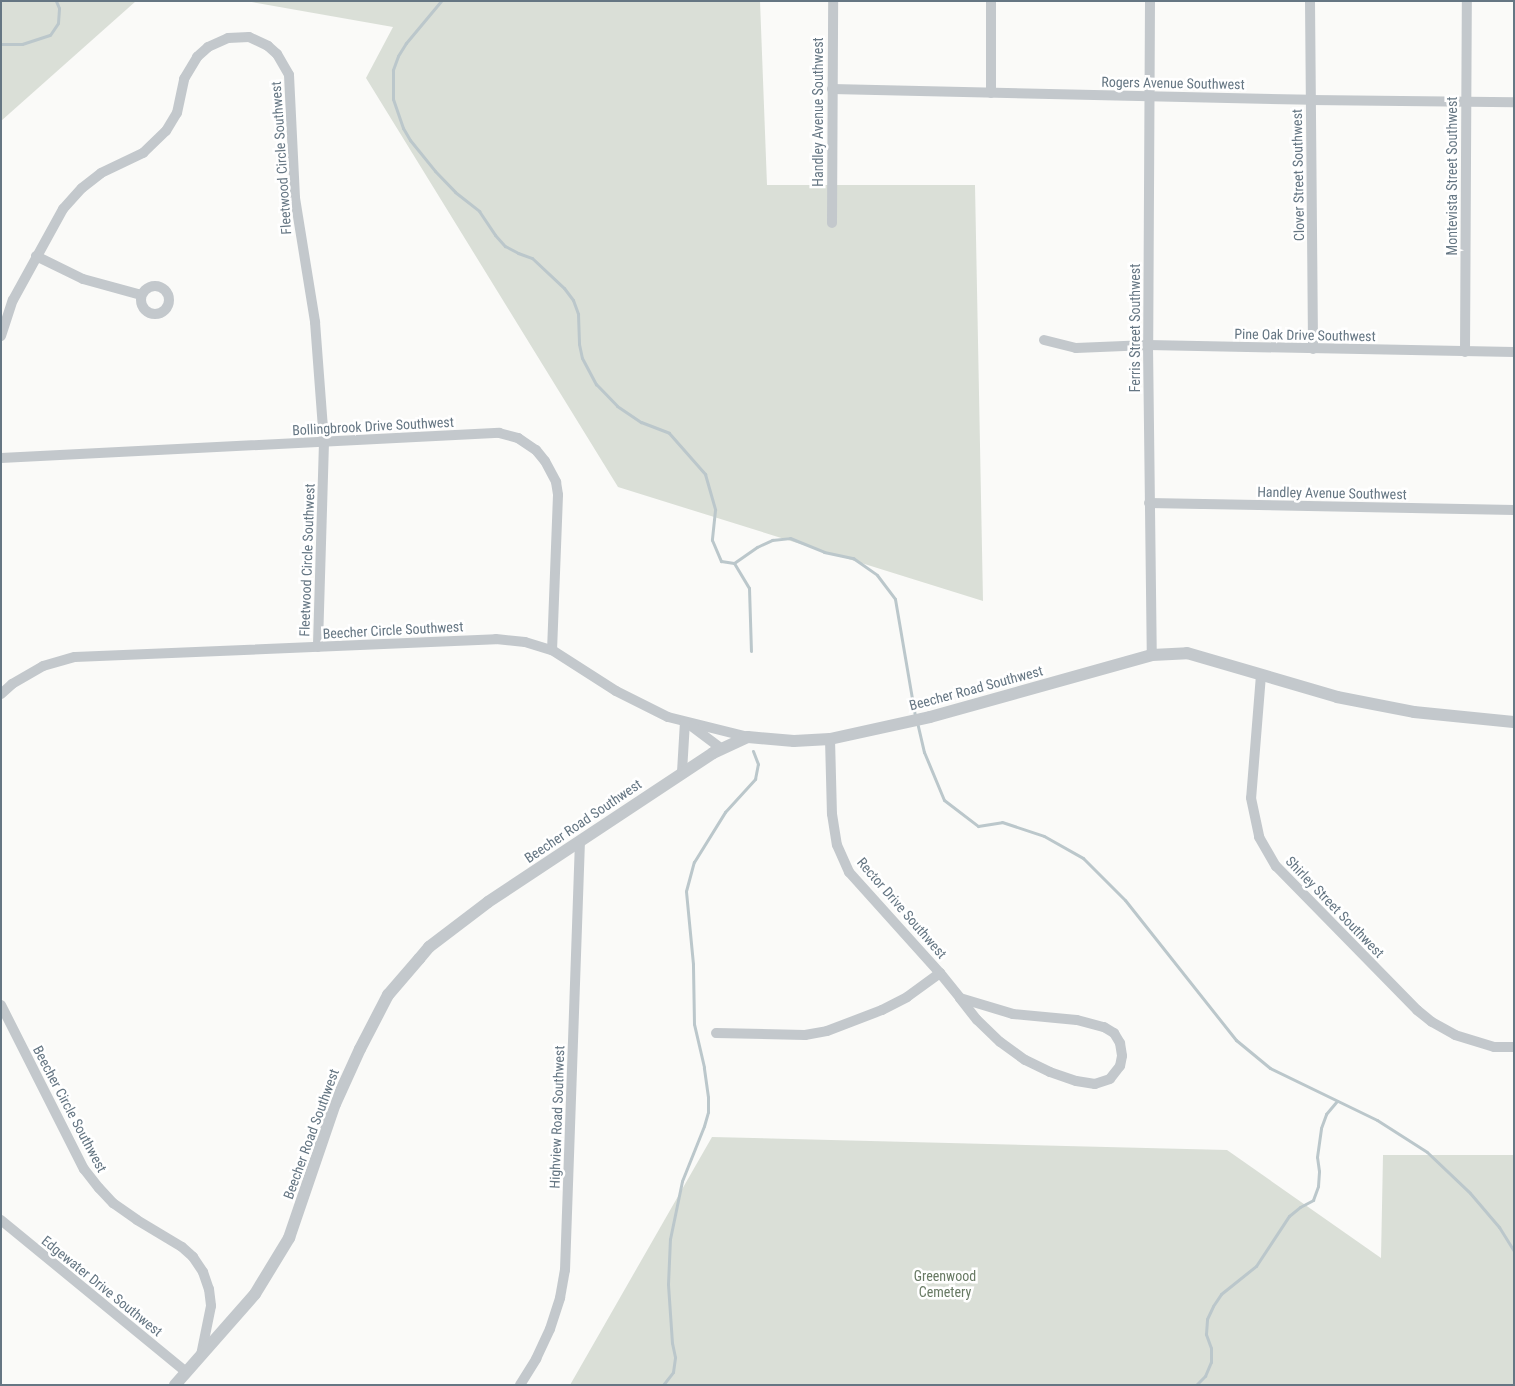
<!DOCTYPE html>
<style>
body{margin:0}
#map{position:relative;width:1515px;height:1386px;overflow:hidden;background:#fafaf8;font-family:"Roboto Condensed",sans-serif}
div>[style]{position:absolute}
.green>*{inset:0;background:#dadfd7}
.stream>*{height:3px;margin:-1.5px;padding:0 1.5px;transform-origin:1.5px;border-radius:1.5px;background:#bbc7cb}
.minor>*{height:10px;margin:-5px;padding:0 5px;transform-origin:5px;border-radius:5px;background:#c3c8cc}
.minor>.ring{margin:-5px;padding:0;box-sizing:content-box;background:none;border:10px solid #c3c8cc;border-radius:50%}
.tertiary>*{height:12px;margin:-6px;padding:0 6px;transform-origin:6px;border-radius:6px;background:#c3c8cc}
span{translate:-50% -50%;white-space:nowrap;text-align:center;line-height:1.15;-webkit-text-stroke:5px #fff;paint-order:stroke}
.street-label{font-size:14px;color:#657683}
.park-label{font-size:14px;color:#687a64}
.frame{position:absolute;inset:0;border:2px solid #657683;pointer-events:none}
</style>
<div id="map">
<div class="green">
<div style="clip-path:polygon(1px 1px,136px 1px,1px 121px)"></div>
<div style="clip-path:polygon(246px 1px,760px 1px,767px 185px,975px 185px,983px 601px,618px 487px,366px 78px,393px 27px)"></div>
<div style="clip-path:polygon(712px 1137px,1227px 1150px,1381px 1258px,1383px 1155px,1514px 1155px,1514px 1385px,570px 1385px)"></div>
</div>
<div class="stream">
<div style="left:441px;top:1px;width:55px;rotate:129.8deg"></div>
<div style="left:406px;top:43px;width:15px;rotate:122deg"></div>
<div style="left:398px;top:56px;width:15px;rotate:110deg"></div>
<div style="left:393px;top:70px;width:29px;rotate:90deg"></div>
<div style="left:393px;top:99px;width:31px;rotate:71deg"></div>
<div style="left:403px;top:128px;width:14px;rotate:60deg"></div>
<div style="left:410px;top:140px;width:40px;rotate:51deg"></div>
<div style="left:435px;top:171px;width:29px;rotate:46deg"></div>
<div style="left:455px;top:192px;width:31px;rotate:38deg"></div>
<div style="left:479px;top:211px;width:29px;rotate:56deg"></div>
<div style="left:495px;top:235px;width:15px;rotate:48deg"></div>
<div style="left:505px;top:246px;width:15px;rotate:28deg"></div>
<div style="left:518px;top:253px;width:15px;rotate:20deg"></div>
<div style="left:532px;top:258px;width:44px;rotate:43.2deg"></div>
<div style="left:564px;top:288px;width:15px;rotate:53deg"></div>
<div style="left:573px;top:300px;width:15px;rotate:70deg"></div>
<div style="left:578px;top:314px;width:30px;rotate:88deg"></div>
<div style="left:579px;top:344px;width:14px;rotate:78deg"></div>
<div style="left:582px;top:358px;width:30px;rotate:62deg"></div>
<div style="left:596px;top:384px;width:30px;rotate:46deg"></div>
<div style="left:617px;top:406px;width:29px;rotate:34deg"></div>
<div style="left:641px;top:422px;width:30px;rotate:21deg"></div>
<div style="left:669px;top:433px;width:55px;rotate:48.7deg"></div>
<div style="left:705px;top:474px;width:37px;rotate:74deg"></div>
<div style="left:715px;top:510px;width:30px;rotate:96deg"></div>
<div style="left:712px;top:540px;width:23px;rotate:67deg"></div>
<div style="left:721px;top:561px;width:13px;rotate:9deg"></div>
<div style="left:734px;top:563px;width:28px;rotate:-35deg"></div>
<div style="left:757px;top:547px;width:17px;rotate:-25deg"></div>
<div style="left:772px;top:540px;width:18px;rotate:-6deg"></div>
<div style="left:790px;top:538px;width:37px;rotate:22deg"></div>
<div style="left:824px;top:552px;width:30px;rotate:12deg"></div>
<div style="left:853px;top:558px;width:29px;rotate:35deg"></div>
<div style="left:877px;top:575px;width:30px;rotate:53deg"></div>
<div style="left:895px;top:599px;width:119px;rotate:80.3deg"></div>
<div style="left:1px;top:44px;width:21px"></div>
<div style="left:22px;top:44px;width:29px;rotate:-18deg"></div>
<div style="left:50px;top:35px;width:14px;rotate:-56deg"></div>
<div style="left:58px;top:23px;width:15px;rotate:-86deg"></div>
<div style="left:59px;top:8px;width:8px;rotate:-113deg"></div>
<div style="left:734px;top:563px;width:29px;rotate:59deg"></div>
<div style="left:749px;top:588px;width:63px;rotate:88.2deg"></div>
<div style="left:917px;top:722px;width:31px;rotate:77deg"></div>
<div style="left:924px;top:752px;width:52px;rotate:67.4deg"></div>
<div style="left:944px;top:800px;width:43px;rotate:37.4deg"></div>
<div style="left:978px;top:826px;width:24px;rotate:-9deg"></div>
<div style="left:1002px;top:822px;width:44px;rotate:18.4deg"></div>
<div style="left:1044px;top:836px;width:45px;rotate:29.4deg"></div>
<div style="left:1083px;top:858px;width:59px;rotate:45deg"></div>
<div style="left:1125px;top:900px;width:179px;rotate:51.6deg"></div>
<div style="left:1236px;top:1040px;width:44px;rotate:39.5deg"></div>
<div style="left:1270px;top:1068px;width:119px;rotate:25.9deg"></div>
<div style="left:1377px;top:1120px;width:59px;rotate:32.6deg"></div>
<div style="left:1427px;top:1152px;width:59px;rotate:43.6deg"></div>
<div style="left:1470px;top:1193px;width:45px;rotate:49.5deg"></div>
<div style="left:1499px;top:1227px;width:28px;rotate:58deg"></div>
<div style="left:663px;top:1385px;width:16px;rotate:-52deg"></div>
<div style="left:673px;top:1372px;width:15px;rotate:-82deg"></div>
<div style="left:675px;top:1357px;width:14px;rotate:-102deg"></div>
<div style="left:672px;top:1343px;width:59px;rotate:-93.9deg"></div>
<div style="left:668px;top:1284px;width:45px;rotate:-87.5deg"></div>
<div style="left:670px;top:1239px;width:59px;rotate:-78.3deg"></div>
<div style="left:682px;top:1181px;width:59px;rotate:-68.2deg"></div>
<div style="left:704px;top:1126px;width:15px;rotate:-74deg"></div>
<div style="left:708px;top:1112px;width:15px;rotate:-90deg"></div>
<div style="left:708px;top:1097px;width:30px;rotate:-98deg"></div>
<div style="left:704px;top:1067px;width:44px;rotate:-103.1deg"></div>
<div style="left:694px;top:1024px;width:60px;rotate:-91deg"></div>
<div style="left:693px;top:964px;width:73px;rotate:-95.5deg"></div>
<div style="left:686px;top:891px;width:30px;rotate:-75deg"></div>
<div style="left:694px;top:862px;width:59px;rotate:-58.2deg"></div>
<div style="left:725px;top:812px;width:45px;rotate:-47.7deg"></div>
<div style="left:755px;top:779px;width:15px;rotate:-79deg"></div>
<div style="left:758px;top:764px;width:14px;rotate:-111deg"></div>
<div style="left:1196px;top:1385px;width:13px;rotate:-45deg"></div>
<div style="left:1205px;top:1376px;width:15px;rotate:-67deg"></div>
<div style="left:1211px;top:1362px;width:14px;rotate:-90deg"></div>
<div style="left:1211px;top:1348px;width:15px;rotate:-110deg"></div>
<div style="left:1206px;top:1334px;width:15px;rotate:-86deg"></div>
<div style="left:1207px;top:1319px;width:14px;rotate:-65deg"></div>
<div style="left:1213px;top:1306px;width:14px;rotate:-56deg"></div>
<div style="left:1221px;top:1294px;width:45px;rotate:-38.7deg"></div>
<div style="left:1256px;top:1266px;width:60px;rotate:-56.6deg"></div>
<div style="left:1289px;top:1216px;width:14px;rotate:-39deg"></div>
<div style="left:1300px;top:1207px;width:15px;rotate:-28deg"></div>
<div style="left:1313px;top:1200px;width:15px;rotate:-70deg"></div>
<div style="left:1318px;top:1186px;width:15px;rotate:-86deg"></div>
<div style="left:1319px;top:1171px;width:14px;rotate:-98deg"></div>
<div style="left:1317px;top:1157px;width:29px;rotate:-82deg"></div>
<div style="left:1321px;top:1128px;width:15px;rotate:-70deg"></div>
<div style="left:1326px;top:1114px;width:17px;rotate:-50deg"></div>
</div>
<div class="minor">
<div style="left:1150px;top:1px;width:344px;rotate:90.3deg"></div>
<div style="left:1148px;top:345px;width:310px;rotate:89.3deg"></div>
<div style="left:1310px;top:1px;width:348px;rotate:89.5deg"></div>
<div style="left:832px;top:89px;width:479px;rotate:1.3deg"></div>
<div style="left:1311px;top:100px;width:203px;rotate:0.6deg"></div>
<div style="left:991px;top:93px;width:92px;rotate:-90deg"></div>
<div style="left:832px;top:223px;width:222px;rotate:-89.7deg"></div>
<div style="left:36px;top:256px;width:52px;rotate:26.1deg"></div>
<div style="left:83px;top:279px;width:60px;rotate:15.4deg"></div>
<div class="ring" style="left:141px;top:286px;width:18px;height:18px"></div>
<div style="left:1px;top:336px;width:38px;rotate:-72deg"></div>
<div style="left:13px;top:300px;width:104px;rotate:-61.2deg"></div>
<div style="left:63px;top:209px;width:28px;rotate:-48deg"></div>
<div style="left:82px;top:188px;width:24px;rotate:-38deg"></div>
<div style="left:101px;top:173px;width:47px;rotate:-25.5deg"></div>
<div style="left:143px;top:153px;width:32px;rotate:-44deg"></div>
<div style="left:166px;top:131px;width:21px;rotate:-59deg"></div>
<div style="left:177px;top:113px;width:35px;rotate:-78deg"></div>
<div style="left:184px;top:79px;width:26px;rotate:-59deg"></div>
<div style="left:197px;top:57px;width:15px;rotate:-42deg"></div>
<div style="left:208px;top:47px;width:22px;rotate:-24deg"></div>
<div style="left:228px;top:38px;width:21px;rotate:-3deg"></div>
<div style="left:249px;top:37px;width:21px;rotate:25deg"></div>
<div style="left:268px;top:46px;width:12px;rotate:42deg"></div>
<div style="left:277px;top:54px;width:24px;rotate:60deg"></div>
<div style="left:289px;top:75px;width:123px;rotate:87.2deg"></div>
<div style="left:295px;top:198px;width:126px;rotate:80.8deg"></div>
<div style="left:315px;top:322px;width:120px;rotate:85.7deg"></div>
<div style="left:324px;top:442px;width:205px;rotate:91.7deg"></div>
<div style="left:1044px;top:340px;width:33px;rotate:14deg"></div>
<div style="left:1076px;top:348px;width:72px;rotate:-2.4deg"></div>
<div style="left:1148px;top:345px;width:366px;rotate:1.1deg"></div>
<div style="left:1465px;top:352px;width:351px;rotate:-89.7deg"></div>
<div style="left:1px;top:458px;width:499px;rotate:-2.9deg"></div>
<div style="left:499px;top:433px;width:20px;rotate:15deg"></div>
<div style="left:518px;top:438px;width:22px;rotate:34deg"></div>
<div style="left:536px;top:450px;width:14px;rotate:51deg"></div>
<div style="left:545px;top:461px;width:24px;rotate:62deg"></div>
<div style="left:556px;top:482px;width:13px;rotate:81deg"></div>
<div style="left:558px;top:495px;width:155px;rotate:92.2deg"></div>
<div style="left:1149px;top:503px;width:365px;rotate:1.1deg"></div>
<div style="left:1261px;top:675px;width:123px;rotate:94.6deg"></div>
<div style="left:1251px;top:798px;width:40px;rotate:78deg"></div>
<div style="left:1259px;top:837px;width:34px;rotate:60deg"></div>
<div style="left:1276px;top:866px;width:202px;rotate:45.6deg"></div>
<div style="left:1417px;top:1010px;width:19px;rotate:39deg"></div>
<div style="left:1432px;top:1022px;width:26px;rotate:29deg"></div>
<div style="left:1455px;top:1035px;width:41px;rotate:17.1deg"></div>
<div style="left:1494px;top:1047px;width:20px"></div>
<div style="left:1px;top:694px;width:15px;rotate:-42deg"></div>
<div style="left:12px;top:684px;width:36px;rotate:-30deg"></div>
<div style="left:43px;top:666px;width:33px;rotate:-16deg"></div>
<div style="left:75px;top:657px;width:421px;rotate:-2.4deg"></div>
<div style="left:496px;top:639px;width:29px;rotate:6deg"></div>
<div style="left:525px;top:642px;width:28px;rotate:17deg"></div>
<div style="left:552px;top:650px;width:76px;rotate:32.6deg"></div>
<div style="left:616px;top:691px;width:58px;rotate:26.6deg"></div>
<div style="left:668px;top:717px;width:82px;rotate:14deg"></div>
<div style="left:690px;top:725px;width:40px;rotate:37deg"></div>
<div style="left:830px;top:739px;width:75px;rotate:88.5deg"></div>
<div style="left:832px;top:814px;width:31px;rotate:81deg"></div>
<div style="left:837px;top:845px;width:30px;rotate:66deg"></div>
<div style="left:849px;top:872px;width:136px;rotate:48deg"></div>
<div style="left:940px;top:973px;width:32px;rotate:51deg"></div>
<div style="left:960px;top:998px;width:55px;rotate:16.8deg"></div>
<div style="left:1013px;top:1014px;width:64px;rotate:5.4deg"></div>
<div style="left:1077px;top:1020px;width:28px;rotate:15deg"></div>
<div style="left:1104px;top:1027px;width:12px;rotate:31deg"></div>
<div style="left:1114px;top:1033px;width:12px;rotate:59deg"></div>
<div style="left:1120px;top:1043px;width:13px;rotate:81deg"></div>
<div style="left:1122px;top:1056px;width:10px;rotate:101deg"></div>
<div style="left:1120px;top:1066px;width:16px;rotate:128deg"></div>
<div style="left:1110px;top:1079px;width:16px;rotate:162deg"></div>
<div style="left:1095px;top:1084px;width:19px;rotate:-171deg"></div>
<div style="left:1076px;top:1081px;width:28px;rotate:-161deg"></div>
<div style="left:1050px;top:1072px;width:28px;rotate:-154deg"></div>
<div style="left:1025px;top:1060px;width:31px;rotate:-144deg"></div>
<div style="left:1000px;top:1042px;width:32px;rotate:-136deg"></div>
<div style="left:977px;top:1020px;width:28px;rotate:-128deg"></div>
<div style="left:682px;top:772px;width:50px;rotate:-86.6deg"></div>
<div style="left:1px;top:1005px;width:184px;rotate:63.2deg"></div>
<div style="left:84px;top:1169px;width:24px;rotate:52deg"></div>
<div style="left:99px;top:1188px;width:21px;rotate:47deg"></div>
<div style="left:113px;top:1203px;width:29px;rotate:35deg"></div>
<div style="left:137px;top:1220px;width:52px;rotate:31deg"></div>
<div style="left:182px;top:1247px;width:15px;rotate:42deg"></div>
<div style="left:193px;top:1257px;width:18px;rotate:56deg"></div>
<div style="left:203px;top:1272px;width:18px;rotate:71deg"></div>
<div style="left:209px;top:1289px;width:17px;rotate:83deg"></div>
<div style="left:211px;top:1306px;width:50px;rotate:101.5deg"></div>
<div style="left:716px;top:1033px;width:89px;rotate:1.3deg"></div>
<div style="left:805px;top:1035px;width:22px;rotate:-10deg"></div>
<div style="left:827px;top:1031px;width:59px;rotate:-20.9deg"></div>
<div style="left:882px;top:1010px;width:28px;rotate:-27deg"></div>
<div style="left:907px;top:997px;width:41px;rotate:-36deg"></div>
<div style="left:1px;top:1220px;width:239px;rotate:39.4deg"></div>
<div style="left:520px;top:1385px;width:31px;rotate:-58deg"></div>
<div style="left:536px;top:1359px;width:33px;rotate:-65deg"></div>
<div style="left:550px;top:1329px;width:33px;rotate:-72deg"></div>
<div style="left:560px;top:1298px;width:28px;rotate:-80deg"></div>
<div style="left:565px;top:1270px;width:429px;rotate:-88deg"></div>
</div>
<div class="tertiary">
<div style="left:175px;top:1385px;width:121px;rotate:-48.7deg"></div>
<div style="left:255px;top:1294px;width:66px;rotate:-58.7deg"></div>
<div style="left:289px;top:1238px;width:142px;rotate:-71.1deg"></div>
<div style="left:335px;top:1104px;width:60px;rotate:-65.6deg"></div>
<div style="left:360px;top:1049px;width:61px;rotate:-62.6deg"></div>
<div style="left:388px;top:995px;width:48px;rotate:-49.3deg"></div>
<div style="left:419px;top:959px;width:16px;rotate:-50deg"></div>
<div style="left:429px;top:947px;width:74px;rotate:-37.3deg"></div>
<div style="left:488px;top:902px;width:270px;rotate:-33.5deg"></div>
<div style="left:713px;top:753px;width:38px;rotate:-25deg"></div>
<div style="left:748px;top:737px;width:46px;rotate:5deg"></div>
<div style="left:794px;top:741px;width:36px;rotate:-3deg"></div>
<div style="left:830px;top:739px;width:102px;rotate:-12.4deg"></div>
<div style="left:930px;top:717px;width:230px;rotate:-15.6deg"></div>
<div style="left:1152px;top:655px;width:35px;rotate:-3deg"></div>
<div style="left:1187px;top:653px;width:156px;rotate:16.3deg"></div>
<div style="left:1337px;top:697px;width:78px;rotate:11deg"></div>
<div style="left:1414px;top:712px;width:100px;rotate:5.7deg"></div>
</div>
<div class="street-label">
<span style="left:1173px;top:83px;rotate:1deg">Rogers Avenue Southwest</span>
<span style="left:818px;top:112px;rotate:-90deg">Handley Avenue Southwest</span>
<span style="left:281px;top:158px;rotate:-94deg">Fleetwood Circle Southwest</span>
<span style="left:1298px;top:175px;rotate:-91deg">Clover Street Southwest</span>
<span style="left:1452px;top:176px;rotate:-90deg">Montevista Street Southwest</span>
<span style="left:1135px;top:328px;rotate:-90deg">Ferris Street Southwest</span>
<span style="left:1305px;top:335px;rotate:1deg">Pine Oak Drive Southwest</span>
<span style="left:373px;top:426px;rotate:-3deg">Bollingbrook Drive Southwest</span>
<span style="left:1332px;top:493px;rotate:1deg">Handley Avenue Southwest</span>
<span style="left:307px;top:560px;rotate:-88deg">Fleetwood Circle Southwest</span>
<span style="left:393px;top:630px;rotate:-3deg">Beecher Circle Southwest</span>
<span style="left:976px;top:688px;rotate:-15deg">Beecher Road Southwest</span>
<span style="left:583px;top:821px;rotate:-34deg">Beecher Road Southwest</span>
<span style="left:1335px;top:907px;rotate:46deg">Shirley Street Southwest</span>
<span style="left:902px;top:908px;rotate:49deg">Rector Drive Southwest</span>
<span style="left:70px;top:1109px;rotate:62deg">Beecher Circle Southwest</span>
<span style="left:557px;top:1117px;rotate:-88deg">Highview Road Southwest</span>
<span style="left:311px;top:1134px;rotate:-70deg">Beecher Road Southwest</span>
<span style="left:102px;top:1286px;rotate:39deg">Edgewater Drive Southwest</span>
</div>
<div class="park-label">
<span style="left:945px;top:1284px">Greenwood<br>Cemetery</span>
</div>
<div class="frame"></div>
</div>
